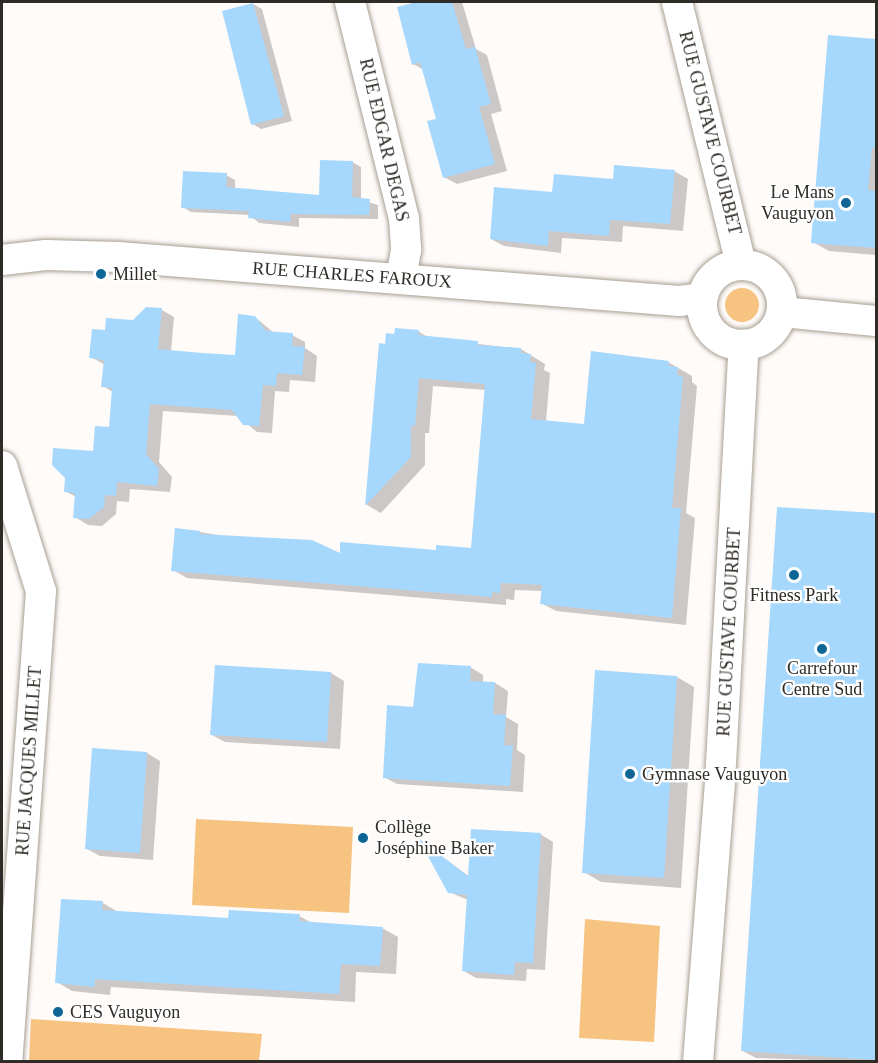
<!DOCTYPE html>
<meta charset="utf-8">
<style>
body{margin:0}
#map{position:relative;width:878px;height:1063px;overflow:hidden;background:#fefbf9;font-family:"Times New Roman",serif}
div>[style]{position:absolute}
.green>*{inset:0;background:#f7c380}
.round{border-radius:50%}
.shadow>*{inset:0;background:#0003}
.building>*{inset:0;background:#a6d7fc}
.roads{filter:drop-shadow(0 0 2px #a99f93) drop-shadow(0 0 2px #a99f93)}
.minor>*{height:30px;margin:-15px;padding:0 15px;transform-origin:15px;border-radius:15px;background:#fff}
.minor>.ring{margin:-15px;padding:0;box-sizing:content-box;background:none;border:30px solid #fff;border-radius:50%}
.dots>*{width:16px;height:16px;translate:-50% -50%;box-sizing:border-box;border:3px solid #fff;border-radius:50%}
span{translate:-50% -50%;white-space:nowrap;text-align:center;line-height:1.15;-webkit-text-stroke:4.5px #fff;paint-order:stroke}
.street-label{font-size:18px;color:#2f2b26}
.poi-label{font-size:18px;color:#2f2b26}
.right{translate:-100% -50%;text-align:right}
.left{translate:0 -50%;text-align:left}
.frame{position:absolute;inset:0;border:3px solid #2f2b26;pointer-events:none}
</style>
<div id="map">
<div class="green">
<div class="round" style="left:725px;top:288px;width:34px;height:34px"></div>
<div style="clip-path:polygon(196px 819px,353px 827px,349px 913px,192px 905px)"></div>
<div style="clip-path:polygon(585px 919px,660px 926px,654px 1042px,579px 1038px)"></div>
<div style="clip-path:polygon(31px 1019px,262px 1034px,259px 1061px,29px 1061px)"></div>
</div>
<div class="shadow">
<div style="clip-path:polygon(421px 2px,462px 2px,476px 49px,487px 55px,502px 111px,491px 114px,507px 171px,457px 184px,444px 177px,437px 120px,424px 70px,413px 64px,399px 8px)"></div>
<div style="clip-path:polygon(253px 4px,262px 9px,292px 121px,261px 129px,253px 124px)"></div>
<div style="clip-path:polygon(829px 36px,876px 40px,876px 255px,829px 251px,813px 242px)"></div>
<div style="clip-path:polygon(352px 162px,361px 167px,361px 200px,378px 205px,378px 219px,299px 218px,299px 227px,259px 223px,250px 215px,191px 212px,183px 207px,226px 175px,235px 180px,235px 189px,321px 196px)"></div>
<div style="clip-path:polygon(674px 171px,688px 179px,683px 231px,623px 226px,622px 242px,562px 238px,561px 253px,504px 246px,491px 239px,554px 193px)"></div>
<div style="clip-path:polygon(162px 310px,174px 317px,171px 352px,236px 357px,255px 317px,274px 333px,292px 335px,305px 342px,305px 348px,317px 356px,315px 382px,290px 380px,289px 392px,275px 391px,272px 433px,257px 432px,238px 416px,163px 411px,159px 462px,172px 477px,170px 492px,130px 489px,129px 502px,117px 501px,116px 514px,102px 526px,88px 525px,75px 517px,76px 497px,65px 491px,110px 429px,113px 392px,103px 386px,105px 365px,91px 357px,107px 332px)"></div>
<div style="clip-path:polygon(418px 331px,429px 338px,521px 349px,545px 364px,544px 370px,550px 373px,546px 422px,586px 425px,668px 362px,692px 376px,692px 382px,697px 386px,686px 513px,695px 518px,686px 625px,556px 611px,541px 603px,542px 591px,515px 590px,514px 600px,506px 599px,506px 605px,187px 578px,173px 570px,200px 532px,341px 556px,472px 550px,486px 390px,433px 386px,429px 433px,425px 433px,425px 465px,381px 513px,367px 505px,380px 345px,386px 345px,395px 336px)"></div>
<div style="clip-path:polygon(779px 508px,876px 515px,876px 1062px,756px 1058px,743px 1051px)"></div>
<div style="clip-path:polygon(470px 667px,483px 675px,483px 683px,495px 683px,508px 691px,506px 717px,518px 724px,517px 750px,525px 755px,523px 792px,397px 784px,384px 777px,414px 708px)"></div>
<div style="clip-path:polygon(331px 673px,344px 681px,340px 749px,225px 742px,212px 735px)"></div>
<div style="clip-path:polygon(677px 677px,694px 687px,681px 888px,601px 882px,584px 872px)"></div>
<div style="clip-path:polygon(147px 753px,160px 761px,153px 860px,100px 856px,87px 849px)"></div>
<div style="clip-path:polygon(540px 834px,553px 842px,545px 970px,527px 969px,526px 981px,476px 978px,464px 971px,468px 900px,449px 892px,422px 842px,470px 877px)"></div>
<div style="clip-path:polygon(103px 903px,118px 912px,230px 920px,299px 916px,314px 924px,382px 928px,398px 937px,396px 974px,356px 972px,355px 1002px,111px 987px,110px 995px,72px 991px,57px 982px)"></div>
</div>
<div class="building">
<div style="clip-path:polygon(416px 2px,452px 2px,466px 49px,475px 47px,491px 104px,479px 107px,495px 164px,443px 178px,427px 121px,436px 119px,420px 62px,412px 65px,397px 7px)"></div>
<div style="clip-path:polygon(253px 3px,284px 116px,251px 125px,222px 11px)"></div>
<div style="clip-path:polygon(828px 35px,876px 39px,876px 148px,872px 148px,868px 190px,876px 191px,876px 248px,811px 243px)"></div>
<div style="clip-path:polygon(320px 160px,353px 161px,352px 197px,370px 199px,369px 215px,291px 214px,290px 222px,248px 218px,249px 211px,181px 208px,183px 171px,227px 173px,226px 187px,319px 195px)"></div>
<div style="clip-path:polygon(614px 165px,675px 170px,670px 224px,610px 220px,609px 236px,549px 231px,548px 246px,490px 239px,494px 187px,552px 192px,554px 174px,613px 179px)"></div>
<div style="clip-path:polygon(146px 307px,162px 308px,158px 349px,202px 353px,235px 355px,238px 314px,255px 316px,266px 331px,293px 333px,292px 346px,305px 347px,302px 375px,277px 373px,276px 386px,263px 385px,259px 426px,243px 425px,232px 410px,150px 404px,146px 454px,159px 469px,157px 486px,117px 482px,116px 496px,105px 495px,104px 507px,89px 519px,73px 518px,75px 493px,64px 492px,65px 478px,52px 465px,53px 448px,93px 451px,95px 426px,109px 427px,112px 388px,101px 387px,104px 360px,89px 358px,92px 329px,105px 330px,106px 318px,133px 320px)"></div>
<div style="clip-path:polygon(395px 328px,419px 330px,418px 335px,478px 341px,478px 345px,521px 348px,521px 353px,531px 354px,530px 362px,536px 363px,531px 419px,584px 424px,591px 351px,669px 361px,668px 366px,678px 367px,677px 375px,683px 376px,672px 508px,681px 508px,672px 618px,540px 604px,542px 585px,501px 583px,500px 593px,492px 592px,492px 597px,171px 571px,175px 528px,200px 531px,200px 534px,312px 540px,340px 553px,340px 542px,436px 550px,436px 545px,471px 548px,485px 384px,419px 378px,415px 426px,411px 425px,411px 457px,365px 506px,379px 343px,385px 344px,386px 333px,394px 334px)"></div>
<div style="clip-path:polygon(777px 507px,876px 513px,876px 1060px,741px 1051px)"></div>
<div style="clip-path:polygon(418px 663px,471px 666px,470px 681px,495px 682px,493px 714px,506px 715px,504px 745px,513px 746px,510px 786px,383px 778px,387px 705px,413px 707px)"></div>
<div style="clip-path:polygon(215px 665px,331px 672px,327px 742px,210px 735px)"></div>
<div style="clip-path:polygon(595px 670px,677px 676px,664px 878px,582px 873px)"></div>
<div style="clip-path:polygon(92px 748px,147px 752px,140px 853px,85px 849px)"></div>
<div style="clip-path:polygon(471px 829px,541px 833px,533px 963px,515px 962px,514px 975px,462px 971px,467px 895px,448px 893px,418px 838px,468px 876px)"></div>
<div style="clip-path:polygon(61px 899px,103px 901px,102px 910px,228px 918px,229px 910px,300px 914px,299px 921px,383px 927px,380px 966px,341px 964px,339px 994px,95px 979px,95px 987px,55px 983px)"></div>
</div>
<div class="roads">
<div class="minor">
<div style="left:350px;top:2px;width:223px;rotate:76deg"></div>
<div style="left:404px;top:218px;width:32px;rotate:86deg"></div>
<div style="left:406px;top:250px;width:29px;rotate:100deg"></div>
<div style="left:677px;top:2px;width:270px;rotate:76.3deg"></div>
<div style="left:2px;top:260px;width:44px;rotate:-6.5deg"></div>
<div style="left:46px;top:255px;width:72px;rotate:1.6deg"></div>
<div style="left:118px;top:257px;width:563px;rotate:4.48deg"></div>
<div style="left:679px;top:301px;width:23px;rotate:-7deg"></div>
<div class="ring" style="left:702px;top:265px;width:50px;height:50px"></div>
<div style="left:782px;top:312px;width:94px;rotate:5.5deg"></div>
<div style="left:2px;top:466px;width:131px;rotate:72.7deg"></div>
<div style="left:41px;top:591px;width:472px;rotate:94.1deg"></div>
<div style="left:698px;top:1062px;width:281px;rotate:-85.5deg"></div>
<div style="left:720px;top:782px;width:438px;rotate:-86.9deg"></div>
</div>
</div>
<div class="dots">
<div style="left:846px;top:203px;background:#0e6696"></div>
<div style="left:101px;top:274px;background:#0e6696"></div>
<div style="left:794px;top:575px;background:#0e6696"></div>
<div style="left:822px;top:649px;background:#0e6696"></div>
<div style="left:630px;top:774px;background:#0e6696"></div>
<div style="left:363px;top:838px;background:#0e6696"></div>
<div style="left:58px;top:1012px;background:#0e6696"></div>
</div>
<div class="street-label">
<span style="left:710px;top:133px;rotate:76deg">RUE GUSTAVE COURBET</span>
<span style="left:384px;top:140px;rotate:77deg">RUE EDGAR DEGAS</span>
<span style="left:352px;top:275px;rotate:4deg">RUE CHARLES FAROUX</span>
<span style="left:729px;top:632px;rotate:-87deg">RUE GUSTAVE COURBET</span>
<span style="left:29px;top:761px;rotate:-86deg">RUE JACQUES MILLET</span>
</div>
<div class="poi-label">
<span class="right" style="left:834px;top:203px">Le Mans<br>Vauguyon</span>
<span class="left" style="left:113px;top:274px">Millet</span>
<span style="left:794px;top:595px">Fitness Park</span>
<span style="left:822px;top:679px">Carrefour<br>Centre Sud</span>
<span class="left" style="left:642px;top:774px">Gymnase Vauguyon</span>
<span class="left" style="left:375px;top:838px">Collège<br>Joséphine Baker</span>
<span class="left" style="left:70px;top:1012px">CES Vauguyon</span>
</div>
<div class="frame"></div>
</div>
